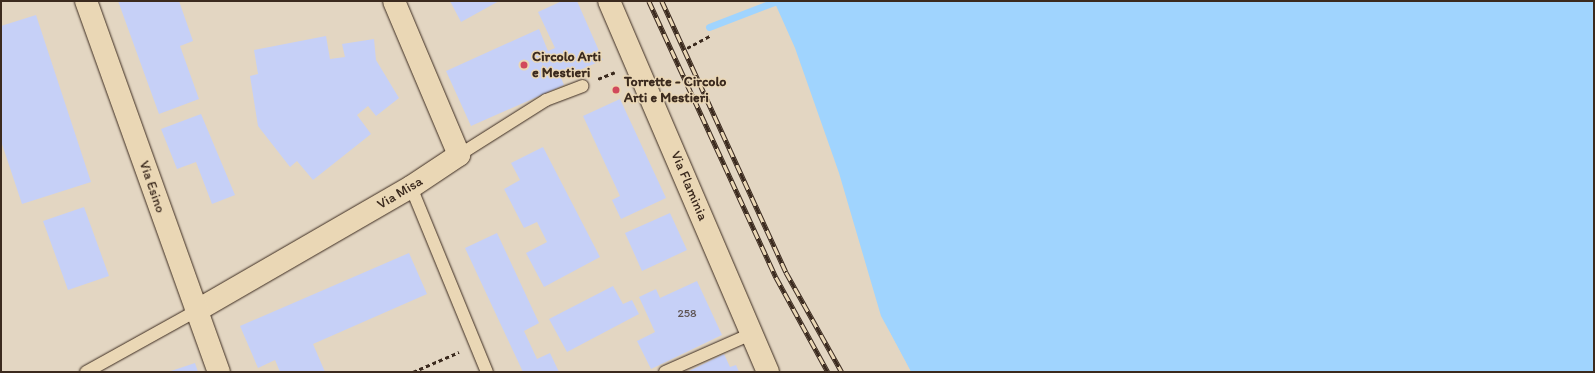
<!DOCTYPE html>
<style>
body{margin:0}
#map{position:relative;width:1595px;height:373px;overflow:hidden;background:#e3d6c2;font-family:Itim,sans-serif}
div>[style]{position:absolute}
.water>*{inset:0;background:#a0d4fe}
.pier>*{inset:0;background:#e3d6c2}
.stream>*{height:7px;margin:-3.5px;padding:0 3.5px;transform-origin:3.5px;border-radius:3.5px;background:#a0d4fe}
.building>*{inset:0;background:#c6d0f7}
.path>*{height:2.5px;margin-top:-1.25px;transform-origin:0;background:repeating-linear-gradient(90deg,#3b2a1e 0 4px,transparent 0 7px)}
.roads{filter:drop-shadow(0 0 1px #3b2a1e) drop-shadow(0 0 1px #3b2a1e)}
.service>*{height:12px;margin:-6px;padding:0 6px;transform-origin:6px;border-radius:6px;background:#ead7b5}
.minor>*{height:22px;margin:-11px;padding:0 11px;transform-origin:11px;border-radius:11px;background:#ead7b5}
.tertiary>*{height:22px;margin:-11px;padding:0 11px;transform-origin:11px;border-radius:11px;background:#ead7b5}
.secondary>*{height:22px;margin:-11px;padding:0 11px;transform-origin:11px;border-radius:11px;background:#ead7b5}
.rail>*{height:4.5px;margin-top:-2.25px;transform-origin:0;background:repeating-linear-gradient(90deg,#ead7b5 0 9px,#3b2a1e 0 18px);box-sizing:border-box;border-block:1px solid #3b2a1e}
.dots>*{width:11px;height:11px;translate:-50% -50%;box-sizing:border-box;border:2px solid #ead7b5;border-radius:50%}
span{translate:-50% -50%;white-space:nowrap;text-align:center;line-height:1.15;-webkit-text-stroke:3px #ead7b5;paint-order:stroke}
.number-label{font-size:12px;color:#5e5454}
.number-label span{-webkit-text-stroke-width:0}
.poi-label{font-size:14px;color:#3b2a1e;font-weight:700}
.left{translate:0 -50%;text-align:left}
.street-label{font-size:14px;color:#3b2a1e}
.frame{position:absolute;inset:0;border:2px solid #3b2a1e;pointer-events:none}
</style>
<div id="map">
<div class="water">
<div style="clip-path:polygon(774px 1px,1594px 1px,1594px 372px,911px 372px,881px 316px,839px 173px,795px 48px)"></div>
</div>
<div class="pier">
<div style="clip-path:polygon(881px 316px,911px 372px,909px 372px)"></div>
</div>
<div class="stream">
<div style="left:709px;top:27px;width:70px;rotate:-21deg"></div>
</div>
<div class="building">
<div style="clip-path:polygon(118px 1px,179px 1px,193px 41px,180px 46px,199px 99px,159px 114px)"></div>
<div style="clip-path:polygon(450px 1px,499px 1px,461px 22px)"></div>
<div style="clip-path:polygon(562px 1px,577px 1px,603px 60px,561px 78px,564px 85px,471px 126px,446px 71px,539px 29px,548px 51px,555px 48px,538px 12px)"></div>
<div style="clip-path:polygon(36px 15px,91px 182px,22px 204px,1px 141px,1px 26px)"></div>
<div style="clip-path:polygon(326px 36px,330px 59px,345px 57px,342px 44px,374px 39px,376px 60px,399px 98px,376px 116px,368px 106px,357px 115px,371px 134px,313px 180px,297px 161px,290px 167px,258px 126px,250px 76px,258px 74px,254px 50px)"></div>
<div style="clip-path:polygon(620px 99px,666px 198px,621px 219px,612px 200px,620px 196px,583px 116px)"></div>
<div style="clip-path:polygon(201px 114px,235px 195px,212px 204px,196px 162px,177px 169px,161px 129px)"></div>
<div style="clip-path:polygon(543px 147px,600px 257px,544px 287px,526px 253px,547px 242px,537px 222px,524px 228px,504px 189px,520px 180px,511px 163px)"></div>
<div style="clip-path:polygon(84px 207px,109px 276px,68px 290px,43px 221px)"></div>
<div style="clip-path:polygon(670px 213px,687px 250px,642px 271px,625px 233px)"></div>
<div style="clip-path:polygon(497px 233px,539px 323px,524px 331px,537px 359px,550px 353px,559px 372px,523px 372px,465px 248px)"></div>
<div style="clip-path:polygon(409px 253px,427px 294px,313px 344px,325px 372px,280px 372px,275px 360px,258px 368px,240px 326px)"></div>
<div style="clip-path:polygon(697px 281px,722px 335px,651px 369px,637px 341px,655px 332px,639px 297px,656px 289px,660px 298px)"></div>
<div style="clip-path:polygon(613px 286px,623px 304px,632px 300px,639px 314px,567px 352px,549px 319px)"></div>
<div style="clip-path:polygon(724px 354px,730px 367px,736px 365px,739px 372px,687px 372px)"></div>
<div style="clip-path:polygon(195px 363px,198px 372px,168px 372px)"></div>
</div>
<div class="path">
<div style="left:687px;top:48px;width:27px;rotate:-28deg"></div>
<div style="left:598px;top:79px;width:18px;rotate:-22deg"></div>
<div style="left:355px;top:372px;width:2px"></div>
<div style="left:413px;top:372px;width:50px;rotate:-23.5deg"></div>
</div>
<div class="roads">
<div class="service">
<div style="left:459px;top:155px;width:103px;rotate:-32.3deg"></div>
<div style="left:546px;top:100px;width:39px;rotate:-21deg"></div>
<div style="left:411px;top:187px;width:200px;rotate:67.7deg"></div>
<div style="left:86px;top:372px;width:126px;rotate:-29deg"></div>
<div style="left:665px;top:372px;width:94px;rotate:-23.8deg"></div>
</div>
<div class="minor">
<div style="left:196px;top:311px;width:248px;rotate:-30deg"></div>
<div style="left:411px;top:187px;width:58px;rotate:-33.7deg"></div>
<div style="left:459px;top:155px;width:167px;rotate:-112.9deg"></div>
</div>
<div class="tertiary">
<div style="left:86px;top:1px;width:394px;rotate:70.3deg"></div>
</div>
<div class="secondary">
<div style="left:609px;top:1px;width:404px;rotate:66.8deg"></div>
</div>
</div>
<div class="rail">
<div style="left:649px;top:1px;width:304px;rotate:65.3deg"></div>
<div style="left:776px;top:277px;width:108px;rotate:61.3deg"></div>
<div style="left:662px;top:1px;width:298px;rotate:65.4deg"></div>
<div style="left:786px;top:272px;width:115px;rotate:60.8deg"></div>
</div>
<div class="dots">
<div style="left:524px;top:65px;background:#d1495b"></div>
<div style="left:616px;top:90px;background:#d1495b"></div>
</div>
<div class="number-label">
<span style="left:687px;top:314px">258</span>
</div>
<div class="poi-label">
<span class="left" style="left:532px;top:65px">Circolo Arti<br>e Mestieri</span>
<span class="left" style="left:624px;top:90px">Torrette - Circolo<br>Arti e Mestieri</span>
</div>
<div class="street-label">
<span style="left:689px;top:186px;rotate:67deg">Via Flaminia</span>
<span style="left:152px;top:187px;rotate:71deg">Via Esino</span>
<span style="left:400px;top:193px;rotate:-31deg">Via Misa</span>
</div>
<div class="frame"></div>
</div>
